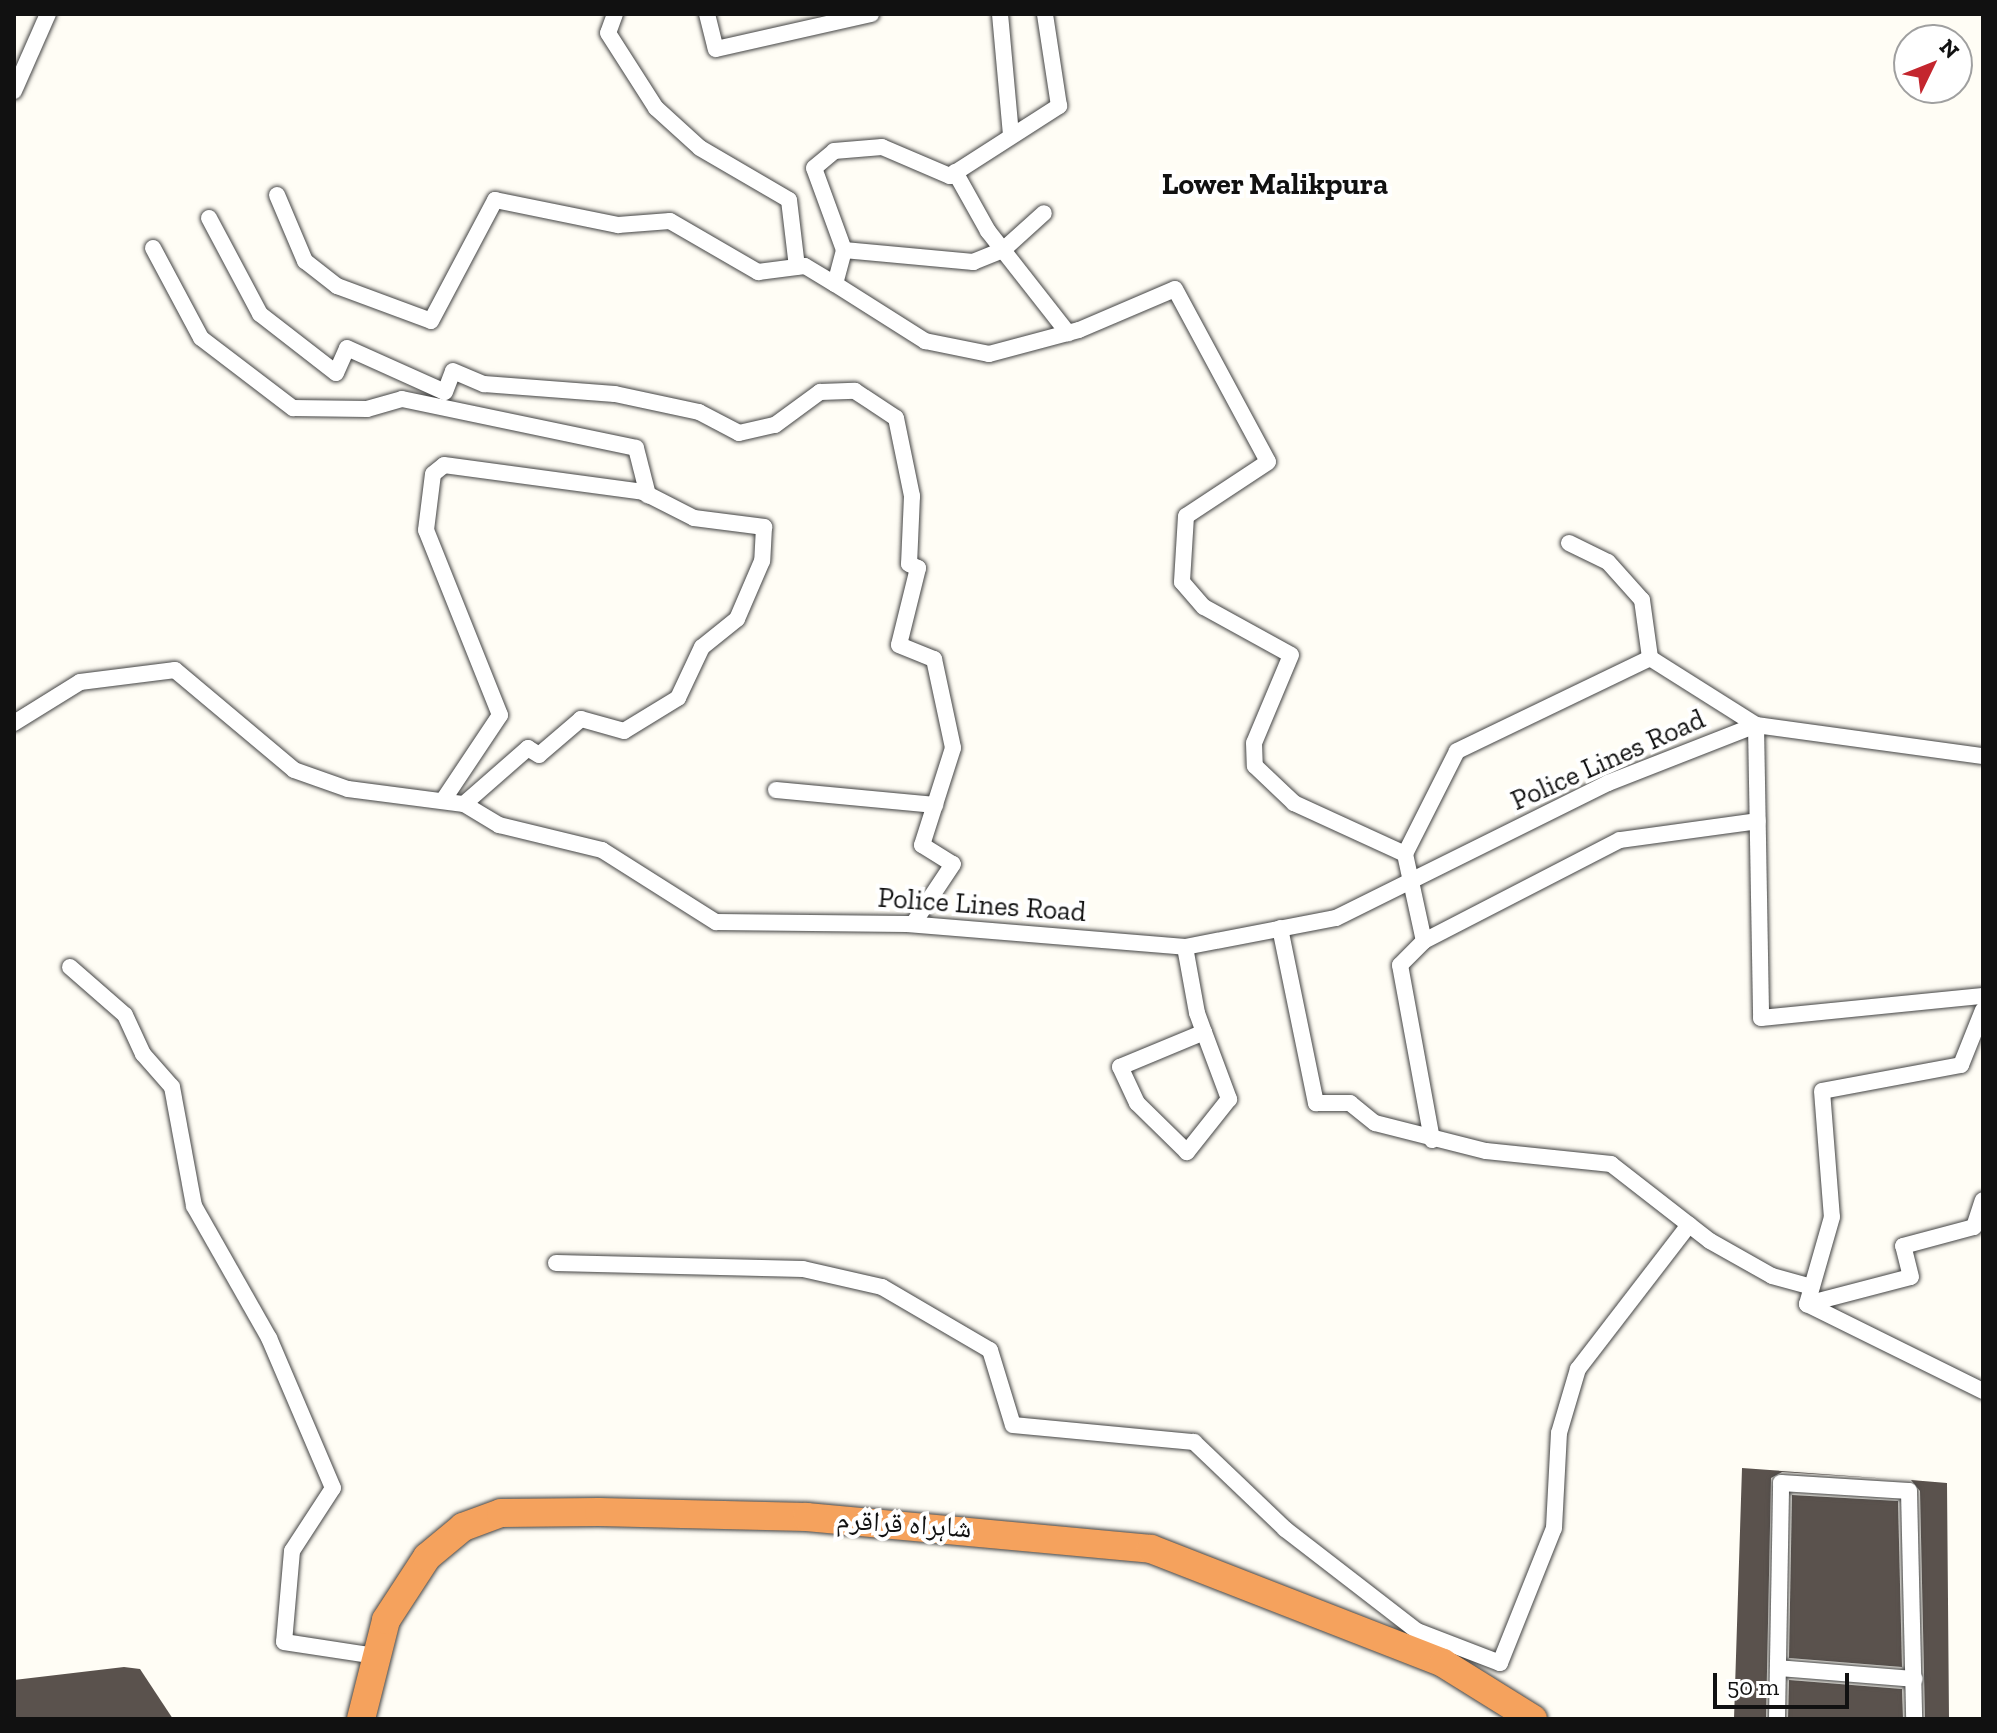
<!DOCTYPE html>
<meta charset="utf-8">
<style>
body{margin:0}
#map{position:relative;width:1997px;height:1733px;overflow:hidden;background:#fffdf5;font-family:"Zilla Slab","Noto Naskh Arabic",serif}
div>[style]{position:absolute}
.building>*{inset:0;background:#5a524d}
.roads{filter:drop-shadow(0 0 2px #444) drop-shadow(0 0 2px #444)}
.street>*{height:16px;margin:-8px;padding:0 8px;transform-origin:8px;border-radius:8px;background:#fff}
.highway>*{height:28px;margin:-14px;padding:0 14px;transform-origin:14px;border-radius:14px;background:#f5a25d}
span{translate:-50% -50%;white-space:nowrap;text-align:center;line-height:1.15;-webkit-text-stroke:8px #fff;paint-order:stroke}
.street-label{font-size:28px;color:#111}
.neighbourhood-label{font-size:30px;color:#111;font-weight:700}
.frame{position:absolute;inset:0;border:16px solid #111;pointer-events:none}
.north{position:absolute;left:1893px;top:24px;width:80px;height:80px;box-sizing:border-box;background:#fff;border:2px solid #a0a0a0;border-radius:50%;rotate:47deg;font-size:22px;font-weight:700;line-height:32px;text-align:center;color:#111}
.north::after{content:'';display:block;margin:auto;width:28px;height:36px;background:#c4262e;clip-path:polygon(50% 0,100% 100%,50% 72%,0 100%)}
.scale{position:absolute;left:1713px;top:1673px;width:136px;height:36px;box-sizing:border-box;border:4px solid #111;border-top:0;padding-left:10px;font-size:24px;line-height:28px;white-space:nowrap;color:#111;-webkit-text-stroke:6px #fff;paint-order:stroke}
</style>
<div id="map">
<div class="building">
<div style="clip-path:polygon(1742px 1468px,1890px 1479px,1782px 1472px,1771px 1478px,1766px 1719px,1734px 1719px)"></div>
<div style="clip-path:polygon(1911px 1480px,1947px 1483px,1949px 1719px,1925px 1719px,1920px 1491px)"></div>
<div style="clip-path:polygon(1792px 1495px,1898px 1501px,1902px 1667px,1789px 1658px)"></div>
<div style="clip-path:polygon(124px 1667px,140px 1669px,173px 1719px,14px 1719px,14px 1680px)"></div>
<div style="clip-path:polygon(1789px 1680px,1902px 1689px,1903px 1719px,1788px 1719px)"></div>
</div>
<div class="roads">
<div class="street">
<div style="left:615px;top:14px;width:20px;rotate:110deg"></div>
<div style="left:608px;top:33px;width:89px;rotate:57.4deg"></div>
<div style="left:656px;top:108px;width:59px;rotate:42.3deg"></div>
<div style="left:700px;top:148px;width:103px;rotate:30.3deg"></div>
<div style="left:789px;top:200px;width:67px;rotate:83.2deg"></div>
<div style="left:707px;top:14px;width:36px;rotate:76deg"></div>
<div style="left:716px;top:49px;width:159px;rotate:-12.7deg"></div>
<div style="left:1000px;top:14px;width:122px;rotate:84.8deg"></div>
<div style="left:14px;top:91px;width:84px;rotate:-66.2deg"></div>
<div style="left:955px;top:172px;width:68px;rotate:60.8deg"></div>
<div style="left:988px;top:231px;width:130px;rotate:51.9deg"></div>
<div style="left:277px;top:195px;width:72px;rotate:67deg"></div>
<div style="left:305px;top:261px;width:41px;rotate:38deg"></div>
<div style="left:337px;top:286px;width:100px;rotate:20.4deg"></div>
<div style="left:431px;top:321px;width:137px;rotate:-62.1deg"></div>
<div style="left:495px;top:200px;width:126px;rotate:11.5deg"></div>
<div style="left:618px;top:225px;width:52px;rotate:-4.4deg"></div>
<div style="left:670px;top:221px;width:102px;rotate:30.1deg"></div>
<div style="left:758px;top:272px;width:47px;rotate:-7.3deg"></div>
<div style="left:805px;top:266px;width:35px;rotate:31deg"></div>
<div style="left:835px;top:284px;width:35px;rotate:-75deg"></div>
<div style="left:844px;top:250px;width:87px;rotate:-110.1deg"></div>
<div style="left:814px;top:168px;width:26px;rotate:-40deg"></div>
<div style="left:834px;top:151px;width:48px;rotate:-4.8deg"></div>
<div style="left:882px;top:147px;width:74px;rotate:23.1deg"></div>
<div style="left:950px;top:176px;width:130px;rotate:-32.7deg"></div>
<div style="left:1059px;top:106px;width:93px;rotate:-98.7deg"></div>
<div style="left:209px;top:218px;width:109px;rotate:62deg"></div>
<div style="left:260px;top:314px;width:96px;rotate:37.8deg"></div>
<div style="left:336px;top:373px;width:27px;rotate:-66deg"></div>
<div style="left:347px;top:348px;width:107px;rotate:24.2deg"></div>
<div style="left:445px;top:392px;width:22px;rotate:-69deg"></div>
<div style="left:453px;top:371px;width:34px;rotate:23deg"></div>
<div style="left:484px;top:384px;width:131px;rotate:4.4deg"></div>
<div style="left:615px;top:394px;width:86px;rotate:12.1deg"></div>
<div style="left:699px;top:412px;width:45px;rotate:27.7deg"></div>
<div style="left:739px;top:433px;width:37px;rotate:-13deg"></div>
<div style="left:775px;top:425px;width:56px;rotate:-36.3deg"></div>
<div style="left:820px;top:392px;width:35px;rotate:-2deg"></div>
<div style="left:855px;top:391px;width:49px;rotate:33.4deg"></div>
<div style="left:896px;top:418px;width:80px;rotate:78.4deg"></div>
<div style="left:912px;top:496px;width:68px;rotate:92.5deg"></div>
<div style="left:909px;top:564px;width:10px;rotate:24deg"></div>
<div style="left:918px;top:568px;width:79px;rotate:103.9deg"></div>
<div style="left:899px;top:645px;width:38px;rotate:22deg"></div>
<div style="left:934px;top:659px;width:91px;rotate:77.9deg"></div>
<div style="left:953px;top:748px;width:102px;rotate:107.7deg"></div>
<div style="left:922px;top:845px;width:36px;rotate:32deg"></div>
<div style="left:953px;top:864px;width:72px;rotate:123.7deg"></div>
<div style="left:153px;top:248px;width:102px;rotate:61.9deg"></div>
<div style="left:201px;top:338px;width:116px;rotate:37.3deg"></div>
<div style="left:293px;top:408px;width:74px;rotate:0.8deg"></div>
<div style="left:367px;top:409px;width:36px;rotate:-16deg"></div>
<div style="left:402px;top:399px;width:239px;rotate:11.8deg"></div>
<div style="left:636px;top:448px;width:49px;rotate:75.7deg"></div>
<div style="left:844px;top:250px;width:130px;rotate:5.3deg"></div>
<div style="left:973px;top:262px;width:32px;rotate:-22deg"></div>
<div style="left:1003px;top:250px;width:55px;rotate:-42.1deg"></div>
<div style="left:835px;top:284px;width:107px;rotate:32.3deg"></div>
<div style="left:925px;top:341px;width:65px;rotate:11.5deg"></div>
<div style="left:989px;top:354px;width:93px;rotate:-14.9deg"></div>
<div style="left:1079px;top:330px;width:104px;rotate:-23.1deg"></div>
<div style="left:1175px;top:289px;width:196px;rotate:61.7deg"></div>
<div style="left:1268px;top:462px;width:98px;rotate:146.6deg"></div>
<div style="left:1186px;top:516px;width:66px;rotate:93.5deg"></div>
<div style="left:1182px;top:582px;width:33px;rotate:49deg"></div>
<div style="left:1204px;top:607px;width:99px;rotate:28.9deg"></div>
<div style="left:1291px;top:655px;width:95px;rotate:112.8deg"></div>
<div style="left:1254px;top:743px;width:23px;rotate:88deg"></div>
<div style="left:1255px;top:766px;width:54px;rotate:43.5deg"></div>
<div style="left:1294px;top:803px;width:122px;rotate:24.7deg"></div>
<div style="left:1405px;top:854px;width:89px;rotate:77.7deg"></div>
<div style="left:1424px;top:941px;width:34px;rotate:135deg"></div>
<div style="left:1400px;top:965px;width:178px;rotate:79.6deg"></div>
<div style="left:1569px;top:543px;width:43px;rotate:26deg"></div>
<div style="left:1608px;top:562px;width:51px;rotate:48.2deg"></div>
<div style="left:1642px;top:600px;width:59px;rotate:82.1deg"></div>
<div style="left:1650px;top:658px;width:125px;rotate:32.3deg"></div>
<div style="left:1756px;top:725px;width:293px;rotate:89deg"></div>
<div style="left:1761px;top:1018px;width:223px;rotate:-5.7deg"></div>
<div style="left:14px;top:723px;width:78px;rotate:-31.8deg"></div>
<div style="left:80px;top:682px;width:96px;rotate:-7.2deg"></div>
<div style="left:175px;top:670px;width:155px;rotate:40deg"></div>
<div style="left:294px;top:770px;width:57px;rotate:19.4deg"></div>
<div style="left:348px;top:789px;width:117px;rotate:7.4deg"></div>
<div style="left:464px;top:804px;width:41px;rotate:31deg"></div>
<div style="left:499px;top:825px;width:106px;rotate:13.6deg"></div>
<div style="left:602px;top:850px;width:135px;rotate:32.3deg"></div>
<div style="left:716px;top:922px;width:191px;rotate:0.6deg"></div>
<div style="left:907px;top:924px;width:279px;rotate:4.7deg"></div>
<div style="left:1185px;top:947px;width:154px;rotate:-10.9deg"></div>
<div style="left:1336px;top:918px;width:304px;rotate:-26.4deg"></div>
<div style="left:1608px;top:783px;width:159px;rotate:-21.4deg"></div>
<div style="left:1756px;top:725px;width:229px;rotate:7.8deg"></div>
<div style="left:776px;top:790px;width:160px;rotate:5.4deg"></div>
<div style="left:444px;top:799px;width:101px;rotate:-56.3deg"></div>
<div style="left:500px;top:715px;width:199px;rotate:-111.8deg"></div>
<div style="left:426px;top:530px;width:56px;rotate:-82.9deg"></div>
<div style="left:433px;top:474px;width:14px;rotate:-39deg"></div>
<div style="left:444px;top:465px;width:201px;rotate:7.7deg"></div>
<div style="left:643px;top:492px;width:57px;rotate:27deg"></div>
<div style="left:694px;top:518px;width:71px;rotate:7.3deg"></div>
<div style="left:764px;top:527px;width:34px;rotate:93deg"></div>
<div style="left:762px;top:561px;width:63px;rotate:113.3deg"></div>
<div style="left:737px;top:619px;width:45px;rotate:141.3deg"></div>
<div style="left:702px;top:647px;width:56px;rotate:115.2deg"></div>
<div style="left:678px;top:698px;width:63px;rotate:148.6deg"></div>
<div style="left:624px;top:731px;width:45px;rotate:-164.4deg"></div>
<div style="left:581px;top:719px;width:55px;rotate:139.4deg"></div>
<div style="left:539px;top:755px;width:13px;rotate:-148deg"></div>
<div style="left:528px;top:748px;width:85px;rotate:138.8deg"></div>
<div style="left:1405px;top:854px;width:115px;rotate:-63.2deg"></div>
<div style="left:1457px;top:751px;width:214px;rotate:-25.7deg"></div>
<div style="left:1280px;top:928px;width:179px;rotate:78.4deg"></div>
<div style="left:1316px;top:1103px;width:34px"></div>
<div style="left:1350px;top:1103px;width:32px;rotate:39deg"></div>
<div style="left:1375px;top:1123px;width:114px;rotate:14.2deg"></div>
<div style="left:1486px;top:1151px;width:126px;rotate:5.9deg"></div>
<div style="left:1611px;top:1164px;width:125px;rotate:37.9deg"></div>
<div style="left:1710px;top:1241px;width:71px;rotate:29.4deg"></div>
<div style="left:1772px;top:1276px;width:41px;rotate:15.4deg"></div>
<div style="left:1424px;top:941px;width:220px;rotate:-27.3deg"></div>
<div style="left:1620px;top:840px;width:139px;rotate:-7.8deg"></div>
<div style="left:1185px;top:947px;width:67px;rotate:79.7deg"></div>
<div style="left:1197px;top:1013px;width:20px;rotate:70deg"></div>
<div style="left:1204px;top:1032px;width:72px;rotate:69.5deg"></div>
<div style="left:1229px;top:1099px;width:68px;rotate:128.4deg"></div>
<div style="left:1187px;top:1152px;width:70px;rotate:-135.6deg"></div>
<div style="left:1137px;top:1103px;width:40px;rotate:-115deg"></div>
<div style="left:1120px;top:1067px;width:91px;rotate:-22.6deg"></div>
<div style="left:70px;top:967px;width:73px;rotate:41.1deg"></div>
<div style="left:125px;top:1015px;width:43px;rotate:65.2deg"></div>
<div style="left:143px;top:1054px;width:44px;rotate:48.7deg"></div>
<div style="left:172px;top:1087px;width:121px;rotate:79.5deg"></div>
<div style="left:194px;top:1206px;width:152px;rotate:60.4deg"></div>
<div style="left:269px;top:1338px;width:163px;rotate:66.9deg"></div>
<div style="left:333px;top:1488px;width:75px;rotate:123.1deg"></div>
<div style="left:292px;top:1551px;width:91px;rotate:95deg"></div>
<div style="left:284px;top:1642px;width:92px;rotate:8.7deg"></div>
<div style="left:1983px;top:1010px;width:59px;rotate:111.8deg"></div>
<div style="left:1961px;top:1065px;width:141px;rotate:169.4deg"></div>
<div style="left:1822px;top:1091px;width:126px;rotate:85.5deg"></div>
<div style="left:1832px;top:1217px;width:91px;rotate:106deg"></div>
<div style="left:1807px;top:1304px;width:196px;rotate:26.3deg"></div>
<div style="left:556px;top:1263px;width:247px;rotate:1.4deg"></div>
<div style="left:803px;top:1269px;width:81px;rotate:12.8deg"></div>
<div style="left:882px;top:1287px;width:125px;rotate:30.3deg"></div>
<div style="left:990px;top:1350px;width:78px;rotate:73deg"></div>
<div style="left:1013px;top:1425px;width:182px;rotate:5.4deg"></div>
<div style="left:1194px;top:1442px;width:126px;rotate:43.7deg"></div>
<div style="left:1285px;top:1529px;width:167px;rotate:37.7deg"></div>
<div style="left:1417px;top:1631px;width:89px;rotate:21.1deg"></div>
<div style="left:1500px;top:1663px;width:145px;rotate:-68.2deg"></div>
<div style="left:1554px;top:1528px;width:95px;rotate:-87deg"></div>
<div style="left:1559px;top:1433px;width:67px;rotate:-73.5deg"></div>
<div style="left:1578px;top:1369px;width:182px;rotate:-52.4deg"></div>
<div style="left:1807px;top:1304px;width:107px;rotate:-14.6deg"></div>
<div style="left:1911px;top:1277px;width:32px;rotate:-104deg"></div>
<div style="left:1903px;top:1246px;width:73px;rotate:-15deg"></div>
<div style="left:1974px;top:1227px;width:28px;rotate:-72deg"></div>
<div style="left:1778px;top:1668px;width:137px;rotate:4.6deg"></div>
<div style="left:1777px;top:1719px;width:236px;rotate:-89deg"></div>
<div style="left:1781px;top:1483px;width:128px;rotate:3.6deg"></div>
<div style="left:1909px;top:1491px;width:228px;rotate:88.7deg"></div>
</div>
<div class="highway">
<div style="left:361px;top:1719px;width:102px;rotate:-75.8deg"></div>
<div style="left:386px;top:1620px;width:75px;rotate:-56.9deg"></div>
<div style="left:427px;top:1557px;width:47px;rotate:-39.8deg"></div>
<div style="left:463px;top:1527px;width:40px;rotate:-20.2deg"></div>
<div style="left:501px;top:1513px;width:98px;rotate:-0.6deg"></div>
<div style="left:599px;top:1512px;width:208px;rotate:1.4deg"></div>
<div style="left:807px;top:1517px;width:345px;rotate:5.3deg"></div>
<div style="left:1151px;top:1549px;width:313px;rotate:21.3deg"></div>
<div style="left:1443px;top:1663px;width:106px;rotate:31.9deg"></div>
</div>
</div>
<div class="street-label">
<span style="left:1608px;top:760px;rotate:-24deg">Police Lines Road</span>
<span style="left:982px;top:905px;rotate:4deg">Police Lines Road</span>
<span style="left:904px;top:1524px;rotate:4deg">شاہراہ قراقرم</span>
</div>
<div class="neighbourhood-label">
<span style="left:1275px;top:184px">Lower Malikpura</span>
</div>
<div class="frame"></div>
<div class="north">N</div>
<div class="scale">50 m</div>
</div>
